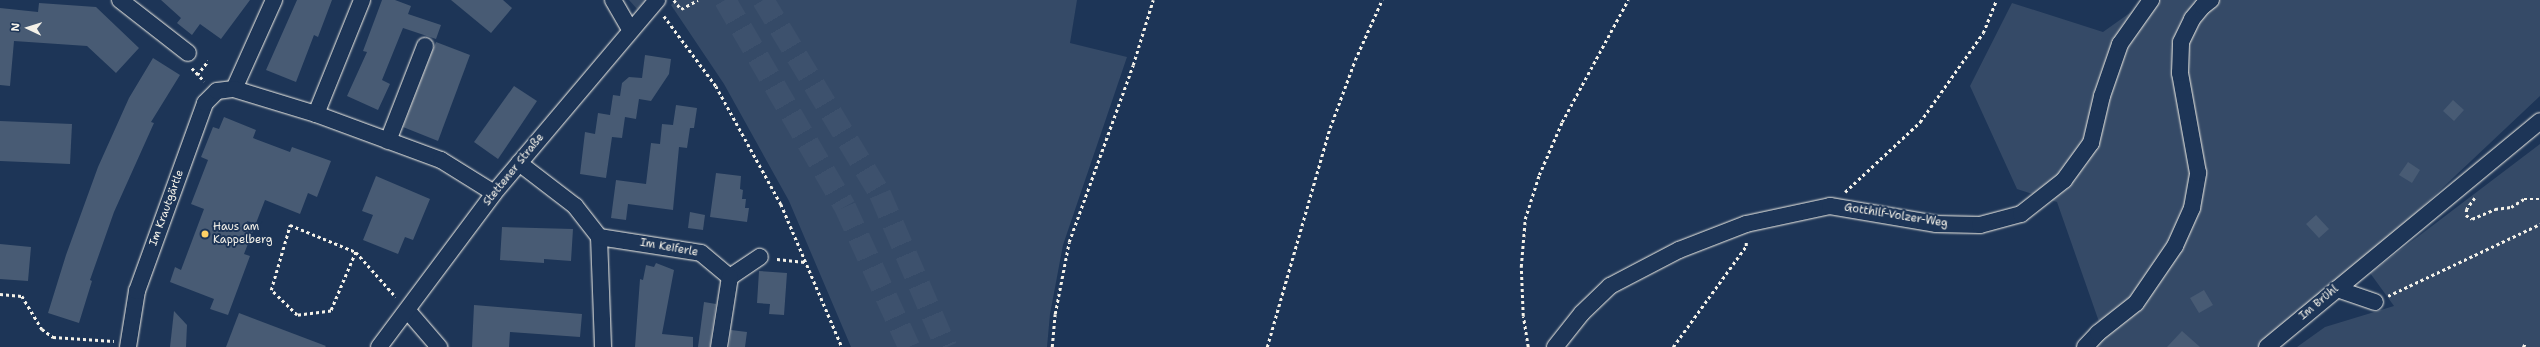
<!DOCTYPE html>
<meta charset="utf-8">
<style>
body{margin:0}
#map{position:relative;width:2540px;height:347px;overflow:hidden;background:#1d3557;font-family:"Shantell Sans",sans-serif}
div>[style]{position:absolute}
.green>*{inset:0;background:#354a67}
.building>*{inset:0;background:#485b74}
.trunk-tunnel>*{height:22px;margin-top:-11px;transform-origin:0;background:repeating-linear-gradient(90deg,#3d516d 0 22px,transparent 0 33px)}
.path>*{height:2.5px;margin-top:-1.25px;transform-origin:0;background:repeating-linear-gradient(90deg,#f4f1e8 0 3px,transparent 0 6px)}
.roads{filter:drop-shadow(0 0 1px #f4f1e8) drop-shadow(0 0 1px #f4f1e8)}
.minor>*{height:16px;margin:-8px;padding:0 8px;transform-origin:8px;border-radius:8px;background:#1d3557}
.dots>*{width:11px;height:11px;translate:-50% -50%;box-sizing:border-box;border:2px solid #1d3557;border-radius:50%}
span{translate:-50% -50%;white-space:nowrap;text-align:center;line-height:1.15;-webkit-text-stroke:4px #1d3557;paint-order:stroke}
.street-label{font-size:11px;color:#f4f1e8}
.poi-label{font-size:11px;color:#f4f1e8}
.left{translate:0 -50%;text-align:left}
.north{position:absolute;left:8px;top:8px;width:40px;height:40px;-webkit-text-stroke:3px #1d3557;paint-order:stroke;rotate:274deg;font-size:11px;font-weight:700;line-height:16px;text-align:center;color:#f4f1e8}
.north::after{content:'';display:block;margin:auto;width:14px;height:18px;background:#f4f1e8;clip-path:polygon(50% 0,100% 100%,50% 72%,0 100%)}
</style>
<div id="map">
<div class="green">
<div style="clip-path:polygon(629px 0,646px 0,637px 9px)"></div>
<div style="clip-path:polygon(676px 0,1077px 0,1070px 43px,1127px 57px,1063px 245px,1050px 314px,1047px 347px,851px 347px,789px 201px,724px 84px,671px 5px)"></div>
<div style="clip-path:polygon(2148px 0,2540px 0,2540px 96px,2350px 275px,2263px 347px,2095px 347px,2104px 336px,2057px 202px,2017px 189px,1970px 86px,2012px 3px,2103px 32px)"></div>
<div style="clip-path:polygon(2540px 144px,2540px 347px,2297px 347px,2325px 327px,2394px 306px,2370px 273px)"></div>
</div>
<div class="building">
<div style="clip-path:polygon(161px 0,250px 0,221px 39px,200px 24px,192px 35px,177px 23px,181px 18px)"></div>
<div style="clip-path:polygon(297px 0,332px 0,318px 37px,314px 35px,296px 82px,266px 70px)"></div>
<div style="clip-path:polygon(382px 0,395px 0,411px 6px,408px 14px,441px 25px,436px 39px,403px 28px,382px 80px,390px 84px,378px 110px,347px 96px,367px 52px,363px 51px)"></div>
<div style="clip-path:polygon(451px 0,503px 0,512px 8px,491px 33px)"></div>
<div style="clip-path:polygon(39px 3px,96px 7px,139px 48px,116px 73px,87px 46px,14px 41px,10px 86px,0 85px,0 8px,38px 12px)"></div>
<div style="clip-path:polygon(436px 42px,470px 55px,438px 141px,403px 127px)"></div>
<div style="clip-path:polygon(645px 55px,671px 59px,669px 74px,651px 101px,639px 99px,636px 119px,625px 117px,622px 138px,612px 137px,606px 178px,580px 174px,585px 132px,595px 134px,598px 113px,610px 115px,613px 95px,620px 96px,622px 83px,629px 77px,642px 78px)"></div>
<div style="clip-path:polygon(153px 58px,180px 75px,151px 122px,154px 123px,114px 212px,90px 280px,92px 281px,79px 323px,48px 313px,66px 255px,98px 167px,129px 98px)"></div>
<div style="clip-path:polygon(514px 86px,537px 101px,498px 159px,474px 142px)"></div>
<div style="clip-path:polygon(2453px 100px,2464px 110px,2454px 121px,2443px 111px)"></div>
<div style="clip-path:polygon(676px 105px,697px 108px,694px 128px,690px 128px,687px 148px,679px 147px,673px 210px,628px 204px,626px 220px,611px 218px,616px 180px,646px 184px,651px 143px,660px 144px,662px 124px,673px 125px)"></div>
<div style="clip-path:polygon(224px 117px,256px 130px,253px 138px,290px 152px,292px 147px,331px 161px,317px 197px,308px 193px,300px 214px,265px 200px,244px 254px,250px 256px,228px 315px,210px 309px,214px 299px,170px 282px,175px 267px,181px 270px,204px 209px,191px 204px,208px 160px,201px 157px,213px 127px,219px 129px)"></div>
<div style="clip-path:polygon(0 121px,72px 124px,70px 164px,0 161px)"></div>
<div style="clip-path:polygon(2408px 162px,2420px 170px,2412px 183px,2399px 175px)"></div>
<div style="clip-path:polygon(716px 173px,741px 176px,740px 189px,743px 190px,742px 199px,746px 199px,745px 208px,749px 208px,747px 222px,710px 217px)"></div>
<div style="clip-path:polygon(376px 176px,430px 199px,413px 240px,405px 237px,398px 254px,363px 240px,373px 215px,362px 211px)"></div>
<div style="clip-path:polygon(690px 212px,705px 215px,703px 230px,688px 228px)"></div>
<div style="clip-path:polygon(2316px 215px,2329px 229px,2319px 238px,2306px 224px)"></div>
<div style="clip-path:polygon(502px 227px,573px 229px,571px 261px,544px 259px,544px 263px,500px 260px)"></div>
<div style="clip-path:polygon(0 244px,31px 247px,28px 281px,0 279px)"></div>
<div style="clip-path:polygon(656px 263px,674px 270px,662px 334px,693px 337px,693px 347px,635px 347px,640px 279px,643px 280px,646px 265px,654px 267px)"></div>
<div style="clip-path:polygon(759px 271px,787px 273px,784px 315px,769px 314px,770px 304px,757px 303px)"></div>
<div style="clip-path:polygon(2204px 290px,2213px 305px,2199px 313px,2190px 298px)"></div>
<div style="clip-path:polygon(704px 302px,716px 304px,710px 347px,698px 347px)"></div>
<div style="clip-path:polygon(474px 305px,582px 314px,580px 337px,510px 332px,509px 347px,472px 347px)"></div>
<div style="clip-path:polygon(174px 311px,187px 325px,186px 347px,170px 347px)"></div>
<div style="clip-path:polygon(239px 313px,326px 346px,325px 347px,226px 347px)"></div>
<div style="clip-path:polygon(731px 330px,747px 332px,745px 347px,729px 347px)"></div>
<div style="clip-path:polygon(2182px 331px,2200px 347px,2167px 347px)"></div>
</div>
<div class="trunk-tunnel">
<div style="left:725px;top:0;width:239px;rotate:59.9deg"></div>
<div style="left:845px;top:207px;width:154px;rotate:65.4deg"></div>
<div style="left:763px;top:0;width:227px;rotate:58.9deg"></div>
<div style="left:880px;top:194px;width:167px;rotate:66.7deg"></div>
</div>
<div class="path">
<div style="left:674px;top:0;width:11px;rotate:52deg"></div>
<div style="left:681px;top:9px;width:19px;rotate:-28deg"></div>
<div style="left:664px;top:16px;width:87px;rotate:53.4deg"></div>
<div style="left:716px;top:86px;width:135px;rotate:61.2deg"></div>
<div style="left:781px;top:204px;width:155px;rotate:66.9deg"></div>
<div style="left:192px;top:68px;width:18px;rotate:47deg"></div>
<div style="left:197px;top:75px;width:18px;rotate:-52deg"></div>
<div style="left:1845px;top:192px;width:103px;rotate:-43deg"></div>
<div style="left:1920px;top:122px;width:109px;rotate:-54.7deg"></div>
<div style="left:1983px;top:33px;width:35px;rotate:-68deg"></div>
<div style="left:2475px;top:198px;width:14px;rotate:126deg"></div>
<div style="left:2467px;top:209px;width:6px;rotate:99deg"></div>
<div style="left:2466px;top:215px;width:7px;rotate:34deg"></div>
<div style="left:2472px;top:219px;width:25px;rotate:-23deg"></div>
<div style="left:2495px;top:209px;width:16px;rotate:-7deg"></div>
<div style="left:2511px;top:207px;width:15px;rotate:-32deg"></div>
<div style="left:2524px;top:199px;width:16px"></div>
<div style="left:356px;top:252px;width:64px;rotate:113deg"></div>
<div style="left:331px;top:311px;width:34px;rotate:173deg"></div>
<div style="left:297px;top:315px;width:36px;rotate:-136deg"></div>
<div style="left:271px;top:290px;width:68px;rotate:-73.7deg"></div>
<div style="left:290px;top:225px;width:71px;rotate:22.2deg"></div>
<div style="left:356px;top:252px;width:60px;rotate:48.4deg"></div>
<div style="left:777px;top:259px;width:30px;rotate:6deg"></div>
<div style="left:0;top:294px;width:22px;rotate:5deg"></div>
<div style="left:22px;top:296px;width:39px;rotate:59deg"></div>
<div style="left:42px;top:329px;width:14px;rotate:36deg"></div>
<div style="left:53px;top:337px;width:61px;rotate:3.8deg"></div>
<div style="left:2388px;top:296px;width:168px;rotate:-25.3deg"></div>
<div style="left:1052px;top:347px;width:33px;rotate:-85deg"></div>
<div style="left:1055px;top:314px;width:73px;rotate:-79deg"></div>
<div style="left:1069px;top:242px;width:188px;rotate:-70.1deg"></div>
<div style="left:1133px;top:65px;width:68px;rotate:-72.9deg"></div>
<div style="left:1267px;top:347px;width:228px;rotate:-74deg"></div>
<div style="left:1330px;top:128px;width:72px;rotate:-69.8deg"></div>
<div style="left:1355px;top:60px;width:66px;rotate:-65.8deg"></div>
<div style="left:1528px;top:347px;width:31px;rotate:-99deg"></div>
<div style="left:1523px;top:316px;width:49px;rotate:-92.3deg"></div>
<div style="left:1521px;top:267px;width:48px;rotate:-85.2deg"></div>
<div style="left:1525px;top:219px;width:46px;rotate:-72.3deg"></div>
<div style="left:1539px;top:175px;width:58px;rotate:-66.5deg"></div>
<div style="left:1562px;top:122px;width:139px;rotate:-61.6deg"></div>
<div style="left:1673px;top:347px;width:125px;rotate:-54.1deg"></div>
<div style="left:1746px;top:246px;width:5px;rotate:-90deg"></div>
<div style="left:2523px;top:347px;width:4px;rotate:-56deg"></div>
</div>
<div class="roads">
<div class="minor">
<div style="left:120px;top:0;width:86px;rotate:37.9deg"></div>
<div style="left:613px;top:0;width:34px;rotate:60deg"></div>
<div style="left:234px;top:89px;width:98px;rotate:-65.8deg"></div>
<div style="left:316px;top:114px;width:123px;rotate:-68deg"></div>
<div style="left:388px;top:141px;width:102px;rotate:-68.7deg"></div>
<div style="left:519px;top:163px;width:71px;rotate:37.5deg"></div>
<div style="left:575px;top:206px;width:39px;rotate:52deg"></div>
<div style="left:599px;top:237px;width:110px;rotate:87.9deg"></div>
<div style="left:599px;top:237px;width:103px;rotate:8.9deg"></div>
<div style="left:701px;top:253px;width:38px;rotate:40deg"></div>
<div style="left:730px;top:277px;width:36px;rotate:-34deg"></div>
<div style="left:2337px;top:289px;width:40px;rotate:18.9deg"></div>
<div style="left:408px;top:311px;width:48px;rotate:49.3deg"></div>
<div style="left:128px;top:347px;width:57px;rotate:-80.9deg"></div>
<div style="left:137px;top:291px;width:200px;rotate:-70.1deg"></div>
<div style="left:205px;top:103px;width:17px;rotate:-45deg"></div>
<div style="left:217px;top:91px;width:17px;rotate:-7deg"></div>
<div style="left:234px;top:89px;width:86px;rotate:17deg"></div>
<div style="left:316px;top:114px;width:133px;rotate:20.2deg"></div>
<div style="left:441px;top:160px;width:62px;rotate:31.9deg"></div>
<div style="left:379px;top:347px;width:192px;rotate:-53.2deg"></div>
<div style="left:494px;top:193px;width:253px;rotate:-49.8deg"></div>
<div style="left:719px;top:347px;width:71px;rotate:-81.1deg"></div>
<div style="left:1555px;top:347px;width:43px;rotate:-51.5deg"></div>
<div style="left:1582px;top:313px;width:39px;rotate:-44deg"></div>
<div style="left:1610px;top:286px;width:78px;rotate:-27.6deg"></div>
<div style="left:1679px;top:250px;width:72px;rotate:-21.2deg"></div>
<div style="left:1746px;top:224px;width:86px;rotate:-12.1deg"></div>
<div style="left:1830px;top:206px;width:108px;rotate:9.6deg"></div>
<div style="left:1936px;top:224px;width:44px;rotate:1.3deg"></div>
<div style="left:1980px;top:225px;width:42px;rotate:-15deg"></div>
<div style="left:2021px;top:214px;width:55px;rotate:-38.3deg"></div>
<div style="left:2064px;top:180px;width:46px;rotate:-53.9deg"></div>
<div style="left:2091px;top:143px;width:48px;rotate:-76.8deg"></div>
<div style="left:2102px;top:96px;width:55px;rotate:-70.9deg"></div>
<div style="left:2120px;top:44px;width:54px;rotate:-54.8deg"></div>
<div style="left:2085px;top:347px;width:19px;rotate:-47deg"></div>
<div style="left:2098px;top:333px;width:48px;rotate:-38.3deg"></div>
<div style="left:2136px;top:303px;width:69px;rotate:-55.6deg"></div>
<div style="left:2175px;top:246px;width:42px;rotate:-65.9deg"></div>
<div style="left:2192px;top:208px;width:36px;rotate:-80deg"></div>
<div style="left:2198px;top:173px;width:102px;rotate:-100.2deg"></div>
<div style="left:2180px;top:73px;width:31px;rotate:-88deg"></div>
<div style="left:2181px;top:42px;width:25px;rotate:-64deg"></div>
<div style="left:2192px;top:19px;width:17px;rotate:-50deg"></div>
<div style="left:2203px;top:6px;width:10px;rotate:-37deg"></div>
<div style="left:2267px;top:347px;width:354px;rotate:-39.6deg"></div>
</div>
</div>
<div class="dots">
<div style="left:205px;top:234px;background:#ffd166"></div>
</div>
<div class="street-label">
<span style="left:514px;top:170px;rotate:-51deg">Stettener Straße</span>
<span style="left:167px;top:208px;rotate:-70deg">Im Krautgärtle</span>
<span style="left:1896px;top:216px;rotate:9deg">Gotthilf-Volzer-Weg</span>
<span style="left:669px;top:248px;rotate:10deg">Im Keiferle</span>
<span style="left:2319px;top:303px;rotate:-40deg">Im Brühl</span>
</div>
<div class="poi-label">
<span class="left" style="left:213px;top:234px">Haus am<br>Kappelberg</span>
</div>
<div class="north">N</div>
</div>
